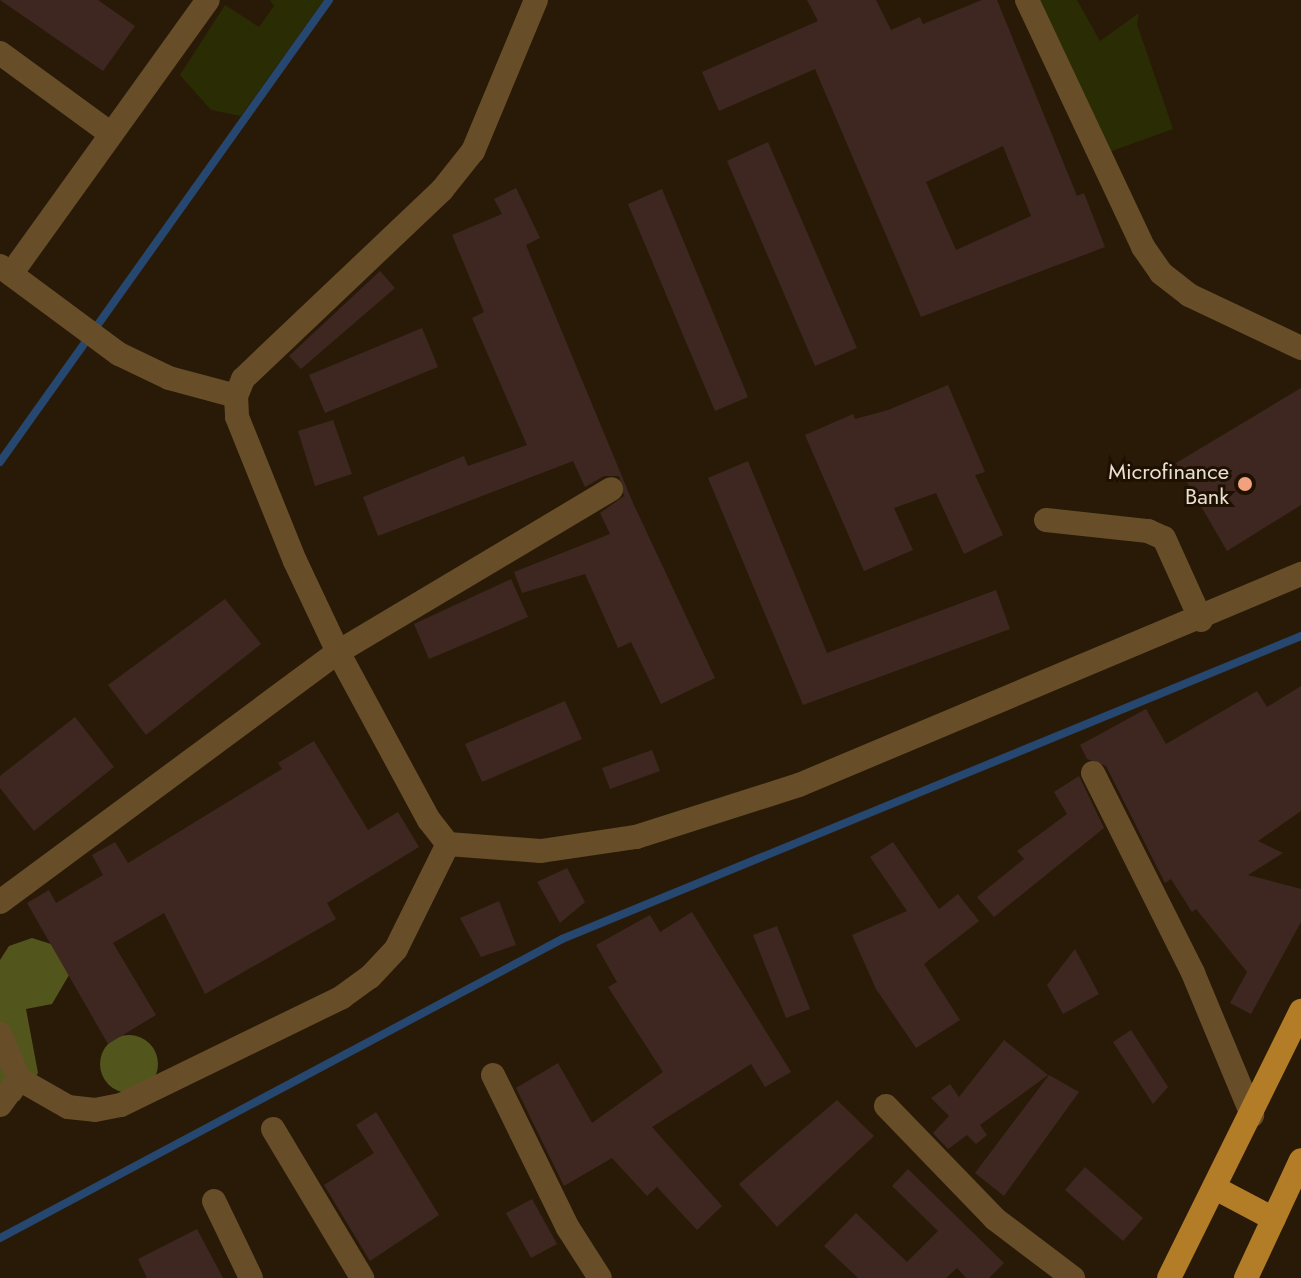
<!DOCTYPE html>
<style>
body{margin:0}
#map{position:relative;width:1301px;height:1278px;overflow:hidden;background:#291a08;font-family:Jost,sans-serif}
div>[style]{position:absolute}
.green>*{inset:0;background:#2a2c04}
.forest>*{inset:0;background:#53561c}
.round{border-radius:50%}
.stream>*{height:8px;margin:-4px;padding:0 4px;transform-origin:4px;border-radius:4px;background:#264770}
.building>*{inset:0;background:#3e2720}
.minor>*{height:24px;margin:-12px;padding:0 12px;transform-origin:12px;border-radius:12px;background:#674e29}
.major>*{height:24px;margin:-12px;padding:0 12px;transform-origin:12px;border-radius:12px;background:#b27d26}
.dots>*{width:22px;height:22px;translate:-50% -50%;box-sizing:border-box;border:4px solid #1f1102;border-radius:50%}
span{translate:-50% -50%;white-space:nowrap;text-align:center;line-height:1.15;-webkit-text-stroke:6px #1f1102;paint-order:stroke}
.poi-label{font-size:22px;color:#e9dfd3}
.right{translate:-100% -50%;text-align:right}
</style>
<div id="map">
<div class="green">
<div style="clip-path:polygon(270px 0,324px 0,241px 116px,211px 110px,180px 75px,225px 5px,259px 27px,274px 6px)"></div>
<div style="clip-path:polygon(1035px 0,1077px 0,1100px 41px,1139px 13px,1137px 24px,1173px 129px,1109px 152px)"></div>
</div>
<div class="forest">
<div style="clip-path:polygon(32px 938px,54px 945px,69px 975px,52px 1004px,26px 1009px,38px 1073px,19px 1101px,0 1089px,0 960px,9px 946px)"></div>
<div class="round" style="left:100px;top:1035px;width:58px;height:58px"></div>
</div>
<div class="stream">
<div style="left:0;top:462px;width:567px;rotate:-54.54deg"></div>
<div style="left:0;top:1238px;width:637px;rotate:-28.01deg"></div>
<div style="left:562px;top:939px;width:799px;rotate:-22.29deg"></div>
</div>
<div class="building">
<div style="clip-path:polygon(0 0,98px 0,135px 26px,103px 71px)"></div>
<div style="clip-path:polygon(evenodd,807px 0,876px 0,891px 30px,920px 17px,923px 24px,982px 0,997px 0,1077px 196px,1084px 193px,1105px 247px,921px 317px,815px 69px,719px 111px,702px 72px,818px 21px,807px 0,1003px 146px,1031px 216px,956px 250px,926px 182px,1003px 146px)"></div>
<div style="clip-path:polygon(768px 142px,857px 348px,815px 366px,727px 161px)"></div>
<div style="clip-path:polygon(516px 188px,540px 238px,526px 245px,633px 503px,715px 678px,661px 704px,631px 642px,618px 648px,585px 574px,522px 593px,514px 572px,610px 534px,600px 513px,624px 496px,619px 476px,604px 476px,585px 487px,573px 461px,378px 536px,363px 497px,464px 456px,468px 466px,527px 445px,472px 318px,484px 312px,452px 235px,502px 214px,494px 199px)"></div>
<div style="clip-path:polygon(662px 189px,748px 397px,715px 411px,628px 204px)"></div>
<div style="clip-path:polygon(380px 271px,395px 288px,301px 369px,289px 356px)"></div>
<div style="clip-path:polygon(422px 328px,438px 367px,325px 413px,309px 375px)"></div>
<div style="clip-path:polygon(948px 385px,985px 472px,975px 475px,1003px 535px,964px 554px,936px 493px,894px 508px,913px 550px,864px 571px,805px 435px,853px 414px,855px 419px,888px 410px)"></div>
<div style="clip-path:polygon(1301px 388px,1301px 505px,1227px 551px,1176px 463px)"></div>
<div style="clip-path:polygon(333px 420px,352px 474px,315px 486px,298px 431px)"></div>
<div style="clip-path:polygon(748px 461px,827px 653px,996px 590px,1010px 629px,803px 705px,708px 478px)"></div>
<div style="clip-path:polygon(511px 579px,528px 617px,429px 659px,414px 624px)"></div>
<div style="clip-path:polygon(225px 599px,261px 644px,146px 735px,108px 685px)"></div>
<div style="clip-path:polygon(1301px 686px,1301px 811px,1258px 841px,1283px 853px,1248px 875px,1301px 889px,1301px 922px,1251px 1014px,1230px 1003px,1247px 972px,1196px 909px,1192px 912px,1171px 879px,1165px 883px,1106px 766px,1087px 759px,1080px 745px,1146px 709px,1166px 744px,1257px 691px,1267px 707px)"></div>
<div style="clip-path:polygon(565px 701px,582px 739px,482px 782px,465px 744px)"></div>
<div style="clip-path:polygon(75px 717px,114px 767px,34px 831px,0 788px,0 776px)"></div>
<div style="clip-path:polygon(314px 741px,368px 830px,398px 812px,419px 847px,327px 903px,336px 919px,205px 994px,164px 913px,113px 943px,156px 1015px,108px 1044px,27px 903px,49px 890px,56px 903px,103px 875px,92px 855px,115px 842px,128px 863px,282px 769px,278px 763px)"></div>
<div style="clip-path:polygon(652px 750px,660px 771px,610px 789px,602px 768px)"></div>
<div style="clip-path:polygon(1079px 776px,1104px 828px,994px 917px,977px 897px,1024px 859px,1017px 851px,1067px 814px,1054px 792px)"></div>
<div style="clip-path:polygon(893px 842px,939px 909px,958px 894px,979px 921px,924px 964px,960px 1020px,916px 1048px,876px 989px,852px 935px,907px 911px,870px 857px)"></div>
<div style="clip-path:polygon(567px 868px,585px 902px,560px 923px,537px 882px)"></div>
<div style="clip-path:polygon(499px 901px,516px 945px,481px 957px,460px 918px)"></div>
<div style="clip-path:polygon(692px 912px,791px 1072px,765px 1087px,751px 1064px,652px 1127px,722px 1206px,697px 1230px,657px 1187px,647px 1196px,612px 1158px,564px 1186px,516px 1088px,558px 1063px,592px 1123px,663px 1072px,608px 987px,617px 982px,596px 945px,650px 915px,660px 932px)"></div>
<div style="clip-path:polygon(777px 926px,810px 1009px,786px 1018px,753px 935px)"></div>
<div style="clip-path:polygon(1075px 949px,1099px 994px,1063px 1014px,1047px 985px)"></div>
<div style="clip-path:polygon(1131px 1030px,1168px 1087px,1153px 1104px,1113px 1042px)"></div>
<div style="clip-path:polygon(1004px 1040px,1048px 1075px,980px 1125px,987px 1135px,976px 1144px,967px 1135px,948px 1149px,933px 1133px,949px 1116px,931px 1098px,950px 1084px,959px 1097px)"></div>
<div style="clip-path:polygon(1049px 1075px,1079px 1092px,1004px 1196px,975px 1173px)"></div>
<div style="clip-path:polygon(837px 1100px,874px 1136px,777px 1227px,739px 1184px)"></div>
<div style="clip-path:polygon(376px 1112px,439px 1215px,370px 1261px,324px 1185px,374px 1153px,356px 1125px)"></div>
<div style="clip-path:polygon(1085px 1167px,1143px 1218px,1123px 1241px,1065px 1190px)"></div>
<div style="clip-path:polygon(908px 1169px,1004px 1263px,989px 1278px,966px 1278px,957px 1268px,946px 1278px,858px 1278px,824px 1246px,856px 1213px,907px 1262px,938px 1231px,892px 1186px)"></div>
<div style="clip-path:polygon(532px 1199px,557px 1244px,531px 1258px,506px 1213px)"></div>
<div style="clip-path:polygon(197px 1229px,223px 1278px,147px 1278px,138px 1259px)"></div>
</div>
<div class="minor">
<div style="left:536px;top:0;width:164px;rotate:112.6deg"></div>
<div style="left:473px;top:151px;width:50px;rotate:128.5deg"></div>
<div style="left:442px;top:190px;width:274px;rotate:136.5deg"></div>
<div style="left:243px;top:379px;width:18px;rotate:112deg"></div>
<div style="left:236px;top:396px;width:21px;rotate:87deg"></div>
<div style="left:237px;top:417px;width:155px;rotate:68.1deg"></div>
<div style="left:295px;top:561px;width:101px;rotate:64.7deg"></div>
<div style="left:338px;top:652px;width:191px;rotate:61.6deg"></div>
<div style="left:429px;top:820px;width:31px;rotate:52deg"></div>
<div style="left:448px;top:844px;width:93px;rotate:4.3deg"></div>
<div style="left:541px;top:851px;width:96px;rotate:-8.4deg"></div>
<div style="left:636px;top:837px;width:171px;rotate:-17.7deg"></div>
<div style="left:799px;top:785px;width:545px;rotate:-22.8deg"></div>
<div style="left:1027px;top:0;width:273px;rotate:64.8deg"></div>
<div style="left:1143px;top:247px;width:32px;rotate:55deg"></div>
<div style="left:1161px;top:273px;width:36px;rotate:38deg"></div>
<div style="left:1189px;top:295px;width:124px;rotate:25.3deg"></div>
<div style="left:0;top:53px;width:137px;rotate:36.1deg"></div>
<div style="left:0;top:266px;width:148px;rotate:36.5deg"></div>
<div style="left:119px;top:354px;width:55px;rotate:25.6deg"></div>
<div style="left:169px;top:378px;width:69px;rotate:15deg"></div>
<div style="left:11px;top:274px;width:337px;rotate:-54.3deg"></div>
<div style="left:1046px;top:520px;width:103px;rotate:6.2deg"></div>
<div style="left:1148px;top:531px;width:17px;rotate:24deg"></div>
<div style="left:1164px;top:538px;width:90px;rotate:65.7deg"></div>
<div style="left:1093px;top:773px;width:224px;rotate:63.4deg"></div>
<div style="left:1193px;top:973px;width:154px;rotate:67.4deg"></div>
<div style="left:0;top:902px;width:420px;rotate:-36.5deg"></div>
<div style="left:338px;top:652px;width:318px;rotate:-30.8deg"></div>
<div style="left:0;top:1034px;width:49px;rotate:67.1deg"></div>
<div style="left:19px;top:1079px;width:32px;rotate:126deg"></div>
<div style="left:493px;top:1075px;width:170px;rotate:63.9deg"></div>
<div style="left:568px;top:1228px;width:59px;rotate:57.4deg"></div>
<div style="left:19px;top:1079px;width:56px;rotate:29.7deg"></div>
<div style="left:68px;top:1107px;width:27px;rotate:6deg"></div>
<div style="left:95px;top:1110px;width:26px;rotate:-11deg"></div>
<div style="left:121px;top:1105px;width:246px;rotate:-26deg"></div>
<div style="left:342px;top:997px;width:34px;rotate:-36deg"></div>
<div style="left:370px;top:977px;width:38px;rotate:-47deg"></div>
<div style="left:396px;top:949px;width:117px;rotate:-63.7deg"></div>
<div style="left:886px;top:1106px;width:157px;rotate:46deg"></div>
<div style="left:995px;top:1219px;width:98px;rotate:37.1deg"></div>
<div style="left:273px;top:1129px;width:174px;rotate:59.1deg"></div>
<div style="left:214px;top:1201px;width:85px;rotate:64.3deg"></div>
</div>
<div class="major">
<div style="left:1217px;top:1189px;width:64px;rotate:27.8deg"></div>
<div style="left:1169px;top:1278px;width:298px;rotate:-63.7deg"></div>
<div style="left:1246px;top:1278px;width:130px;rotate:-65deg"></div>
</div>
<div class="dots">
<div style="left:1245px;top:484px;background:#f1a17d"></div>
</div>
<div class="poi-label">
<span class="right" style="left:1229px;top:484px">Microfinance<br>Bank</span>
</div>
</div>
